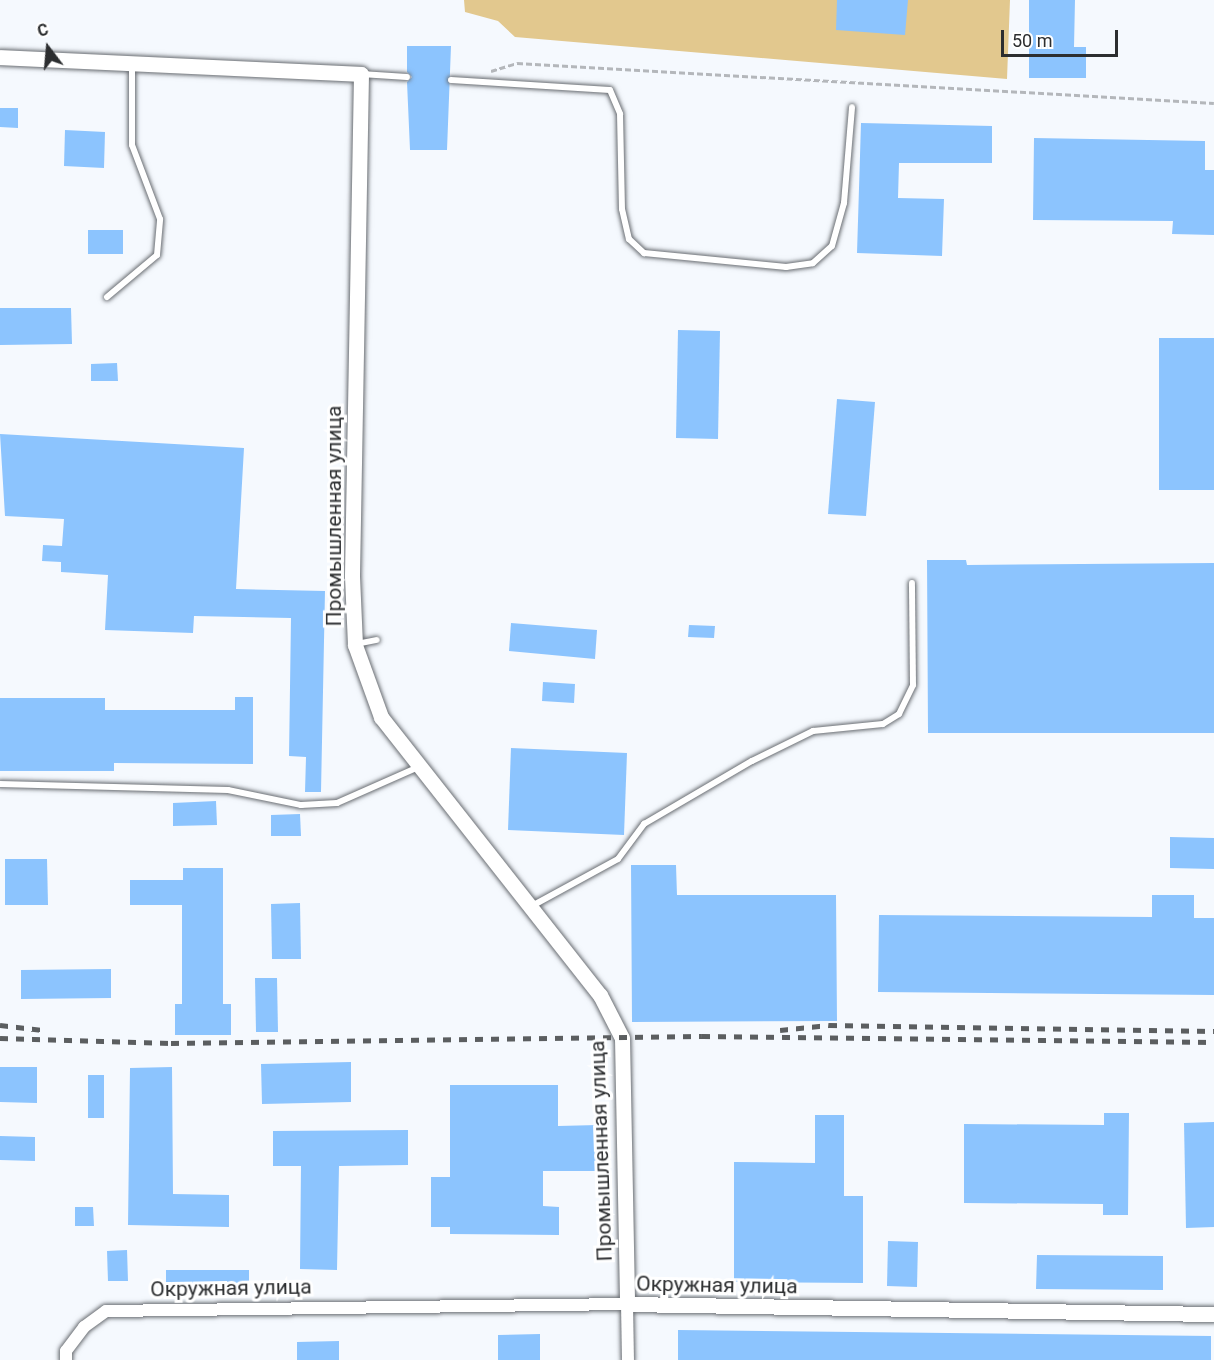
<!DOCTYPE html>
<meta charset="utf-8">
<style>
body{margin:0}
#map{position:relative;width:1214px;height:1360px;overflow:hidden;background:#f5f9fe;font-family:Roboto,sans-serif}
div>[style]{position:absolute}
.green>*{inset:0;background:#e2c88e}
.building>*{inset:0;background:#8cc4fe}
.path>*{height:3px;margin-top:-1.5px;transform-origin:0;background:repeating-linear-gradient(90deg,#b4b7bb 0 6px,transparent 0 9px)}
.roads{filter:drop-shadow(0 0 2px #6a6e73) drop-shadow(0 0 2px #6a6e73)}
.service>*{height:6px;margin:-3px;padding:0 3px;transform-origin:3px;border-radius:3px;background:#fff}
.minor>*{height:12px;margin:-6px;padding:0 6px;transform-origin:6px;border-radius:6px;background:#fff}
.tertiary>*{height:15px;margin:-7.5px;padding:0 7.5px;transform-origin:7.5px;border-radius:7.5px;background:#fff}
.rail>*{height:4.5px;margin-top:-2.25px;transform-origin:0;background:repeating-linear-gradient(90deg,#5b5e60 0 8px,transparent 0 16px)}
span{translate:-50% -50%;white-space:nowrap;text-align:center;line-height:1.15;-webkit-text-stroke:6px #fff;paint-order:stroke}
.street-label{font-size:21px;color:#2c2e30}
.north{position:absolute;left:18px;top:18px;width:60px;height:60px;-webkit-text-stroke:4px #fff;paint-order:stroke;rotate:344deg;font-size:16px;font-weight:700;line-height:24px;text-align:center;color:#2c2e30}
.north::after{content:'';display:block;margin:auto;width:21px;height:27px;background:#2c2e30;clip-path:polygon(50% 0,100% 100%,50% 72%,0 100%)}
.scale{position:absolute;left:1001px;top:30px;width:117px;height:27px;box-sizing:border-box;border:3px solid #2c2e30;border-top:0;padding-left:8px;font-size:18px;line-height:21px;white-space:nowrap;color:#2c2e30;-webkit-text-stroke:4px #fff;paint-order:stroke}
</style>
<div id="map">
<div class="green">
<div style="clip-path:polygon(464px 0,1010px 0,1007px 79px,515px 37px,498px 21px,465px 12px)"></div>
</div>
<div class="building">
<div style="clip-path:polygon(837px 0,908px 0,905px 35px,836px 30px)"></div>
<div style="clip-path:polygon(1029px 0,1075px 0,1074px 47px,1086px 47px,1086px 78px,1029px 78px)"></div>
<div style="clip-path:polygon(407px 46px,451px 46px,447px 150px,410px 150px,407px 82px,412px 77px,407px 72px)"></div>
<div style="clip-path:polygon(0 108px,18px 108px,18px 128px,0 127px)"></div>
<div style="clip-path:polygon(861px 123px,992px 126px,992px 163px,899px 163px,898px 198px,944px 199px,942px 256px,857px 253px)"></div>
<div style="clip-path:polygon(65px 130px,105px 132px,104px 168px,64px 166px)"></div>
<div style="clip-path:polygon(1034px 138px,1205px 141px,1205px 170px,1214px 170px,1214px 235px,1172px 234px,1173px 221px,1033px 220px)"></div>
<div style="clip-path:polygon(88px 230px,123px 230px,123px 254px,88px 254px)"></div>
<div style="clip-path:polygon(0 308px,71px 308px,72px 344px,0 345px)"></div>
<div style="clip-path:polygon(678px 330px,720px 331px,718px 439px,676px 438px)"></div>
<div style="clip-path:polygon(1159px 338px,1214px 338px,1214px 490px,1159px 490px)"></div>
<div style="clip-path:polygon(117px 363px,118px 381px,91px 381px,91px 364px)"></div>
<div style="clip-path:polygon(837px 399px,875px 402px,866px 516px,828px 514px)"></div>
<div style="clip-path:polygon(0 434px,244px 448px,236px 589px,325px 591px,321px 792px,305px 792px,306px 757px,289px 756px,291px 618px,194px 616px,193px 633px,105px 630px,108px 575px,61px 572px,61px 562px,42px 561px,43px 545px,62px 546px,64px 519px,5px 516px)"></div>
<div style="clip-path:polygon(927px 560px,966px 560px,967px 565px,1214px 563px,1214px 733px,928px 733px)"></div>
<div style="clip-path:polygon(511px 623px,597px 630px,595px 659px,509px 651px)"></div>
<div style="clip-path:polygon(689px 625px,715px 626px,714px 638px,688px 637px)"></div>
<div style="clip-path:polygon(543px 682px,575px 684px,574px 703px,542px 701px)"></div>
<div style="clip-path:polygon(235px 697px,253px 697px,253px 764px,114px 763px,114px 771px,0 771px,0 698px,105px 698px,105px 710px,235px 710px)"></div>
<div style="clip-path:polygon(511px 748px,627px 753px,624px 835px,508px 830px)"></div>
<div style="clip-path:polygon(216px 801px,217px 825px,173px 826px,173px 803px)"></div>
<div style="clip-path:polygon(300px 814px,301px 836px,271px 836px,271px 815px)"></div>
<div style="clip-path:polygon(1170px 837px,1214px 838px,1214px 869px,1170px 868px)"></div>
<div style="clip-path:polygon(5px 859px,47px 859px,48px 905px,5px 905px)"></div>
<div style="clip-path:polygon(631px 865px,676px 865px,677px 895px,836px 895px,837px 1021px,632px 1022px)"></div>
<div style="clip-path:polygon(183px 868px,223px 868px,223px 1004px,231px 1004px,231px 1035px,175px 1035px,175px 1004px,182px 1004px,182px 905px,130px 905px,130px 880px,183px 880px)"></div>
<div style="clip-path:polygon(1152px 895px,1194px 895px,1194px 918px,1214px 918px,1214px 995px,878px 992px,879px 915px,1152px 917px)"></div>
<div style="clip-path:polygon(300px 903px,301px 959px,272px 959px,271px 904px)"></div>
<div style="clip-path:polygon(111px 969px,111px 998px,21px 999px,21px 970px)"></div>
<div style="clip-path:polygon(255px 978px,277px 978px,278px 1032px,256px 1032px)"></div>
<div style="clip-path:polygon(351px 1062px,351px 1102px,262px 1104px,261px 1064px)"></div>
<div style="clip-path:polygon(0 1067px,37px 1067px,37px 1103px,0 1102px)"></div>
<div style="clip-path:polygon(172px 1067px,173px 1194px,229px 1195px,229px 1227px,128px 1225px,130px 1068px)"></div>
<div style="clip-path:polygon(88px 1075px,104px 1075px,104px 1118px,88px 1118px)"></div>
<div style="clip-path:polygon(450px 1085px,558px 1085px,558px 1126px,598px 1125px,597px 1171px,543px 1171px,543px 1206px,559px 1207px,559px 1235px,450px 1234px,450px 1227px,431px 1227px,431px 1177px,450px 1177px)"></div>
<div style="clip-path:polygon(1104px 1113px,1129px 1113px,1128px 1215px,1103px 1215px,1103px 1204px,964px 1203px,964px 1124px,1104px 1125px)"></div>
<div style="clip-path:polygon(815px 1115px,844px 1115px,844px 1196px,863px 1196px,863px 1283px,734px 1282px,734px 1162px,815px 1163px)"></div>
<div style="clip-path:polygon(1214px 1122px,1214px 1227px,1186px 1228px,1184px 1123px)"></div>
<div style="clip-path:polygon(408px 1130px,408px 1165px,339px 1166px,337px 1270px,300px 1269px,301px 1166px,273px 1166px,273px 1131px)"></div>
<div style="clip-path:polygon(0 1136px,35px 1137px,35px 1161px,0 1160px)"></div>
<div style="clip-path:polygon(75px 1207px,93px 1207px,94px 1226px,75px 1226px)"></div>
<div style="clip-path:polygon(888px 1241px,918px 1242px,917px 1287px,887px 1286px)"></div>
<div style="clip-path:polygon(127px 1250px,128px 1281px,108px 1281px,107px 1251px)"></div>
<div style="clip-path:polygon(1037px 1255px,1163px 1256px,1163px 1290px,1036px 1289px)"></div>
<div style="clip-path:polygon(166px 1270px,249px 1270px,249px 1294px,166px 1294px)"></div>
<div style="clip-path:polygon(678px 1330px,1211px 1336px,1211px 1360px,678px 1360px)"></div>
<div style="clip-path:polygon(540px 1334px,540px 1360px,498px 1360px,498px 1335px)"></div>
<div style="clip-path:polygon(339px 1341px,339px 1360px,297px 1360px,297px 1342px)"></div>
</div>
<div class="path">
<div style="left:491px;top:71px;width:27px;rotate:-17deg"></div>
<div style="left:517px;top:63px;width:698px;rotate:3.28deg"></div>
</div>
<div class="roads">
<div class="service">
<div style="left:361px;top:74px;width:46px;rotate:3.7deg"></div>
<div style="left:451px;top:80px;width:159px;rotate:3.6deg"></div>
<div style="left:610px;top:90px;width:26px;rotate:67deg"></div>
<div style="left:620px;top:114px;width:95px;rotate:88.8deg"></div>
<div style="left:622px;top:209px;width:31px;rotate:77deg"></div>
<div style="left:629px;top:239px;width:21px;rotate:43deg"></div>
<div style="left:644px;top:253px;width:143px;rotate:5.6deg"></div>
<div style="left:786px;top:267px;width:27px;rotate:-8deg"></div>
<div style="left:813px;top:263px;width:25px;rotate:-42deg"></div>
<div style="left:832px;top:246px;width:45px;rotate:-74.4deg"></div>
<div style="left:844px;top:203px;width:96px;rotate:-85.2deg"></div>
<div style="left:107px;top:297px;width:65px;rotate:-40deg"></div>
<div style="left:157px;top:255px;width:36px;rotate:-85deg"></div>
<div style="left:160px;top:219px;width:79px;rotate:-110.7deg"></div>
<div style="left:132px;top:145px;width:81px;rotate:-90deg"></div>
<div style="left:356px;top:644px;width:21px;rotate:-11deg"></div>
<div style="left:0;top:784px;width:228px;rotate:1.5deg"></div>
<div style="left:228px;top:790px;width:75px;rotate:11.6deg"></div>
<div style="left:301px;top:805px;width:36px;rotate:-3deg"></div>
<div style="left:337px;top:803px;width:86px;rotate:-23.9deg"></div>
<div style="left:530px;top:907px;width:100px;rotate:-28.6deg"></div>
<div style="left:618px;top:859px;width:44px;rotate:-53.4deg"></div>
<div style="left:644px;top:824px;width:125px;rotate:-30.3deg"></div>
<div style="left:752px;top:761px;width:68px;rotate:-26.2deg"></div>
<div style="left:813px;top:731px;width:70px;rotate:-5.7deg"></div>
<div style="left:883px;top:724px;width:19px;rotate:-32deg"></div>
<div style="left:899px;top:714px;width:32px;rotate:-64deg"></div>
<div style="left:913px;top:685px;width:102px;rotate:-90.6deg"></div>
</div>
<div class="minor">
<div style="left:66px;top:1360px;width:9px;rotate:-90deg"></div>
<div style="left:66px;top:1351px;width:30px;rotate:-53deg"></div>
<div style="left:84px;top:1327px;width:27px;rotate:-36deg"></div>
<div style="left:106px;top:1311px;width:521px;rotate:-0.77deg"></div>
<div style="left:627px;top:1304px;width:56px;rotate:89deg"></div>
</div>
<div class="tertiary">
<div style="left:0;top:57px;width:361px;rotate:2.7deg"></div>
<div style="left:361px;top:74px;width:502px;rotate:91.03deg"></div>
<div style="left:352px;top:576px;width:69px;rotate:87.5deg"></div>
<div style="left:355px;top:645px;width:77px;rotate:70.1deg"></div>
<div style="left:381px;top:717px;width:354px;rotate:51.8deg"></div>
<div style="left:600px;top:995px;width:48px;rotate:62.9deg"></div>
<div style="left:622px;top:1038px;width:266px;rotate:88.9deg"></div>
<div style="left:627px;top:1304px;width:587px;rotate:0.98deg"></div>
</div>
</div>
<div class="rail">
<div style="left:0;top:1025px;width:43px;rotate:6.6deg"></div>
<div style="left:780px;top:1030px;width:49px;rotate:-5.8deg"></div>
<div style="left:829px;top:1025px;width:385px;rotate:0.9deg"></div>
<div style="left:0;top:1038px;width:171px;rotate:1.7deg"></div>
<div style="left:171px;top:1043px;width:531px;rotate:-0.76deg"></div>
<div style="left:702px;top:1036px;width:512px;rotate:0.67deg"></div>
</div>
<div class="street-label">
<span style="left:334px;top:516px;rotate:-90deg">Промышленная улица</span>
<span style="left:601px;top:1151px;rotate:-92deg">Промышленная улица</span>
<span style="left:717px;top:1285px;rotate:1deg">Окружная улица</span>
<span style="left:231px;top:1288px;rotate:-1deg">Окружная улица</span>
</div>
<div class="north">С</div>
<div class="scale">50 m</div>
</div>
